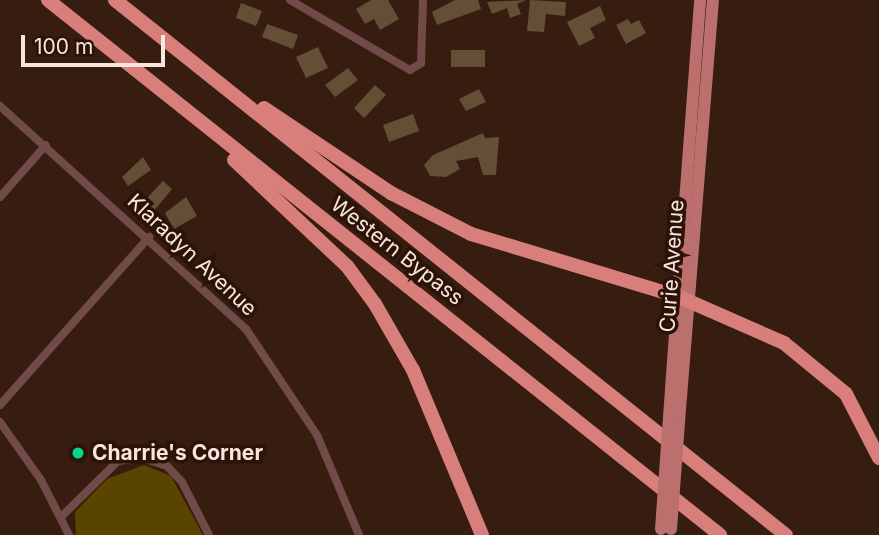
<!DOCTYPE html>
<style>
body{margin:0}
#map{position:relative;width:879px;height:535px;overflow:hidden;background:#371c10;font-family:Inter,sans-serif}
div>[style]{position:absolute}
.green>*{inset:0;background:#594500}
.building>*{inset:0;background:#644e36}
.minor>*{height:8px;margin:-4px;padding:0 4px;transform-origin:4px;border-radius:4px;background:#704b4a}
.primary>*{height:12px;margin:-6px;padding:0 6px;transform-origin:6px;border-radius:6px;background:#bb706e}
.motorway>*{height:14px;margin:-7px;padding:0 7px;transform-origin:7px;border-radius:7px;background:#d87f7c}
.primary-bridge>*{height:12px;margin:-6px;padding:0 6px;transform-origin:6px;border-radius:6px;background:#bb706e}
.dots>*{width:19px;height:19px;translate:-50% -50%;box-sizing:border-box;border:4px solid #2c1307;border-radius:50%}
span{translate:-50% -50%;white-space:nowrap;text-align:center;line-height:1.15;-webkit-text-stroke:7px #2c1307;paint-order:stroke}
.street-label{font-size:21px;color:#f8e5dd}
.poi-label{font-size:21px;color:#f8e5dd;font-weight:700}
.left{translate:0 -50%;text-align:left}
.scale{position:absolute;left:21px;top:35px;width:144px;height:32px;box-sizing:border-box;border:4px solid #f8e5dd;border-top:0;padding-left:9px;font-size:21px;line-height:24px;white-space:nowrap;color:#f8e5dd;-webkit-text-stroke:5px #2c1307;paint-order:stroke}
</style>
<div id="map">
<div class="green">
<div style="clip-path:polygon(144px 465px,171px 476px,203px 535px,76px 535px,75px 512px,107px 479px)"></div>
</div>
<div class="building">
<div style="clip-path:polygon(371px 0,388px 0,399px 19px,380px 30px,374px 19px,365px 24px,356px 9px)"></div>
<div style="clip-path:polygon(455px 0,478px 0,481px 9px,437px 25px,432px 12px)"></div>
<div style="clip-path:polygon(526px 0,517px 4px,521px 14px,510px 18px,507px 8px,492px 14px,487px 2px)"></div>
<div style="clip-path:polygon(530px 0,566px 2px,565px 16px,546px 14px,544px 32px,527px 31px)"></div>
<div style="clip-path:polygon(241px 3px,262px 11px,256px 26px,236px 18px)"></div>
<div style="clip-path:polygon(600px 6px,606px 20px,590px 28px,595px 38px,579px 46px,567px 22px)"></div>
<div style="clip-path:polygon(628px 19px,631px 24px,639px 20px,646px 33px,626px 44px,616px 25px)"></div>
<div style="clip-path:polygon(267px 24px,298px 35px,293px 49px,262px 37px)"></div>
<div style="clip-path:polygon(318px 47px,328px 68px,306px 78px,296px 57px)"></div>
<div style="clip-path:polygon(451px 50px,485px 50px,485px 67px,451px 67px)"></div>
<div style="clip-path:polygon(348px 68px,358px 80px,335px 97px,325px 85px)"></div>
<div style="clip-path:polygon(375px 85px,386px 95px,364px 118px,354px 108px)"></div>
<div style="clip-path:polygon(479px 89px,486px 102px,466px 111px,459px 99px)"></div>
<div style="clip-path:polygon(413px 114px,419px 131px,389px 142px,383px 125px)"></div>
<div style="clip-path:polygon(483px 133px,485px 138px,499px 137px,496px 175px,483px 175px,478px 157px,456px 161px,460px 169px,446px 177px,430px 176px,424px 165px,433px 155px)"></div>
<div style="clip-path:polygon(143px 157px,151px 170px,128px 186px,122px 177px)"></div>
<div style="clip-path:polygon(163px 181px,172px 189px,149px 217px,143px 212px,147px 198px)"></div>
<div style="clip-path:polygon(186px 197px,197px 216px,174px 229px,165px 213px)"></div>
</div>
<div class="minor">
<div style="left:290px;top:0;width:139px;rotate:30.3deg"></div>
<div style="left:410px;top:70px;width:13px;rotate:-32deg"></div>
<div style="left:421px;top:63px;width:63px;rotate:-88.2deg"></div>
<div style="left:0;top:106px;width:332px;rotate:42.2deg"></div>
<div style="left:246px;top:329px;width:128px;rotate:56.2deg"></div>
<div style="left:317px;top:435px;width:108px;rotate:67.2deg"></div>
<div style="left:0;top:197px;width:69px;rotate:-48.5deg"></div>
<div style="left:0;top:405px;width:225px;rotate:-48.4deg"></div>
<div style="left:0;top:422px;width:71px;rotate:54.7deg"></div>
<div style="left:41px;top:480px;width:62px;rotate:63deg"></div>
<div style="left:62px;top:516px;width:78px;rotate:-44.5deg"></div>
<div style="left:118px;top:461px;width:24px;rotate:-7deg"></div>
<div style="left:142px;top:458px;width:26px;rotate:18deg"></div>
<div style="left:167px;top:466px;width:22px;rotate:47deg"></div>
<div style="left:182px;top:482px;width:59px;rotate:63deg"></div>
</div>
<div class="primary">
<div style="left:671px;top:388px;width:389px;rotate:-85.7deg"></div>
<div style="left:681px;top:397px;width:398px;rotate:-85.4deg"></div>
</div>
<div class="motorway">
<div style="left:48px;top:0;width:859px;rotate:38.52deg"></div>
<div style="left:115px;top:0;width:858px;rotate:38.57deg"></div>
<div style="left:264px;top:108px;width:153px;rotate:33.8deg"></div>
<div style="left:391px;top:193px;width:90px;rotate:27.1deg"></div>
<div style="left:471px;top:234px;width:215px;rotate:16.8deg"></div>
<div style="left:677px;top:296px;width:117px;rotate:23.7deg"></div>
<div style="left:784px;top:343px;width:80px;rotate:39.4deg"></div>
<div style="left:846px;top:394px;width:72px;rotate:62.7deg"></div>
<div style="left:234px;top:160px;width:155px;rotate:43.2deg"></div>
<div style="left:347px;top:266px;width:47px;rotate:53.6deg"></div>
<div style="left:375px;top:304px;width:76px;rotate:60.1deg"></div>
<div style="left:413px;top:370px;width:179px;rotate:67.3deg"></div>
</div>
<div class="primary-bridge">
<div style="left:661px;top:529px;width:141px;rotate:-85.9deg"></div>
<div style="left:671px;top:529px;width:132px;rotate:-85.7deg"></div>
</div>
<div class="dots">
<div style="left:78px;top:453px;background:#04d98b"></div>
</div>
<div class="street-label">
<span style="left:397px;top:251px;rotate:38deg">Western Bypass</span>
<span style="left:192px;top:255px;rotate:43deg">Klaradyn Avenue</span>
<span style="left:672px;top:266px;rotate:-86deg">Curie Avenue</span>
</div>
<div class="poi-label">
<span class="left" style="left:92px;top:453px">Charrie's Corner</span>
</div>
<div class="scale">100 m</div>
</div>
